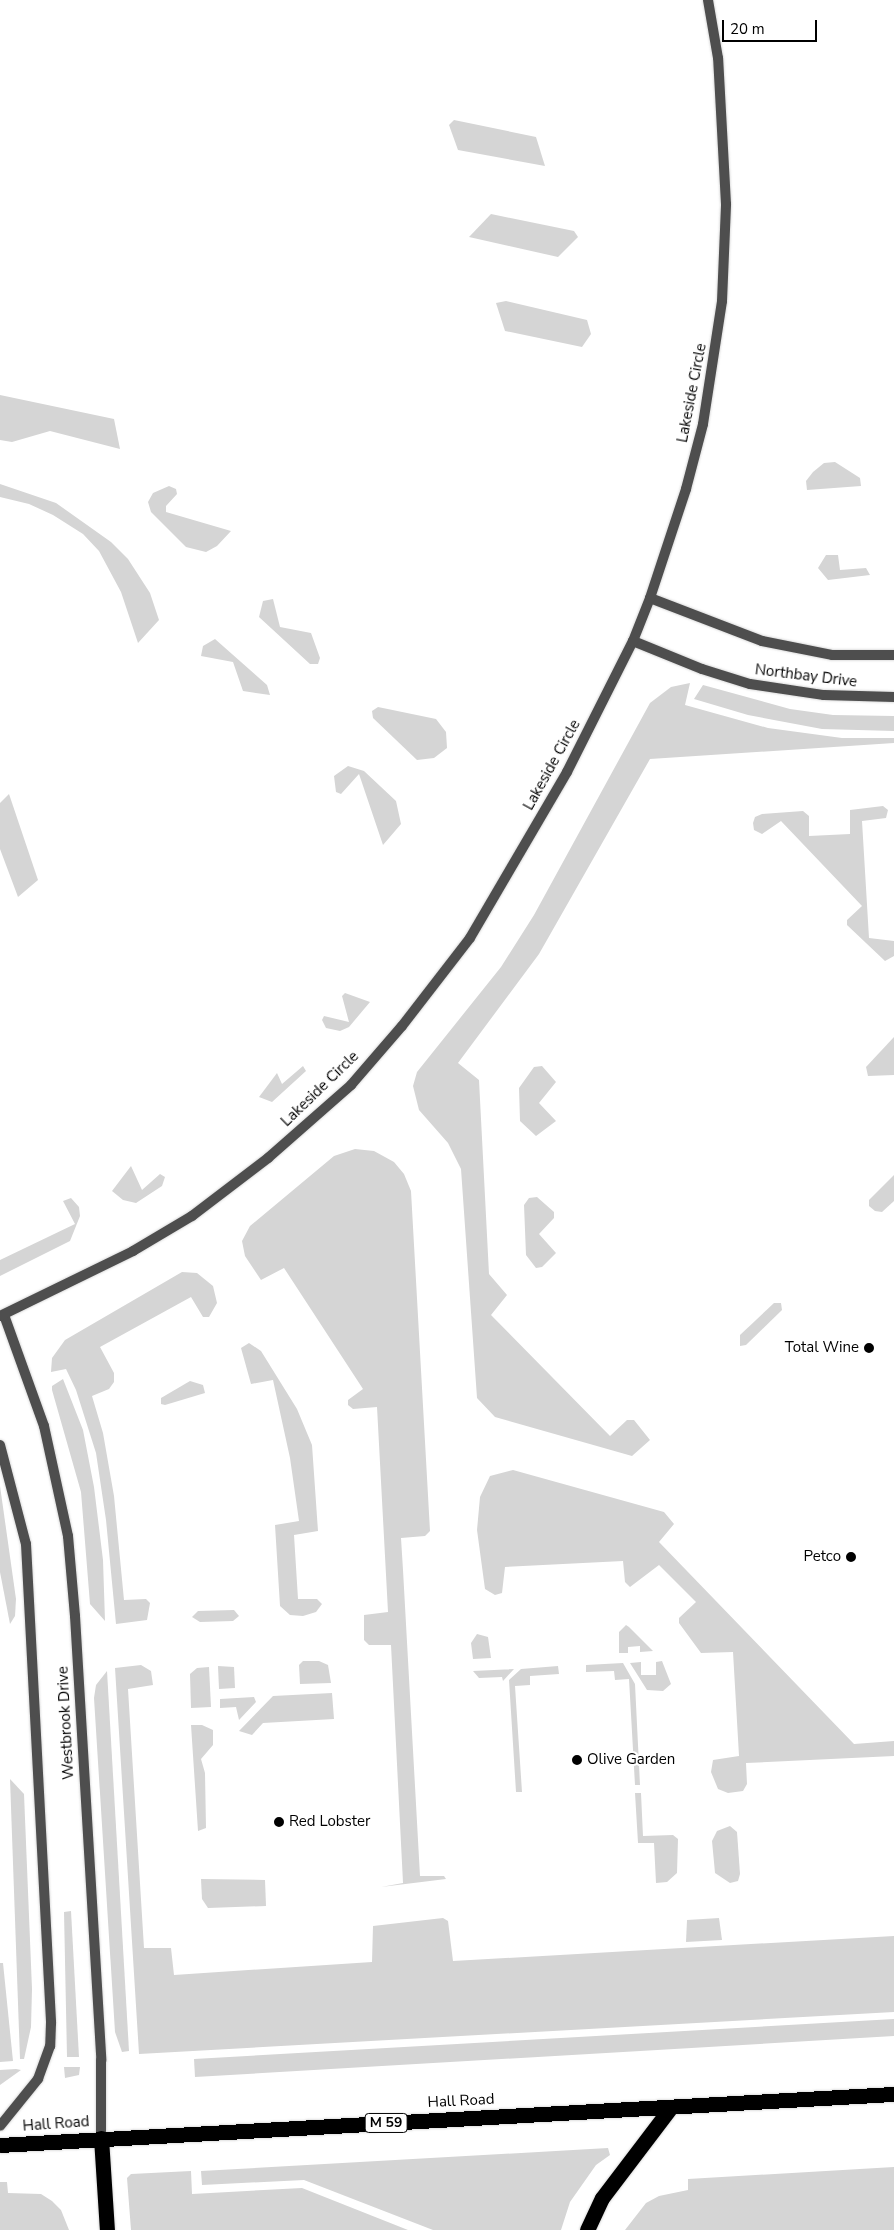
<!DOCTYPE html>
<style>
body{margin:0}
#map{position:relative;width:894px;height:2230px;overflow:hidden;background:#fff;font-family:"Nunito Sans",sans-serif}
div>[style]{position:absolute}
.green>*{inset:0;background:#d5d5d5}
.roads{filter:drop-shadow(0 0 1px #dbdbdb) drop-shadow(0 0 1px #dbdbdb)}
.street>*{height:10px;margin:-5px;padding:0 5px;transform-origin:5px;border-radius:5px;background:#4e4e4e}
.highway>*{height:15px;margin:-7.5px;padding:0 7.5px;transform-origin:7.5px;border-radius:7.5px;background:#000}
.dots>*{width:14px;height:14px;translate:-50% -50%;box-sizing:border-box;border:2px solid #fff;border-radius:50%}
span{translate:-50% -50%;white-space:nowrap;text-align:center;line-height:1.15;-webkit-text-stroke:4px #fff;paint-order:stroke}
.shield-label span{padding:1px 4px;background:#fff;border:1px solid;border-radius:4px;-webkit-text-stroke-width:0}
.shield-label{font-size:14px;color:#000;font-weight:700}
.street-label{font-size:15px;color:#000}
.poi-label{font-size:15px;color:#000}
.right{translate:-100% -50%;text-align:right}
.left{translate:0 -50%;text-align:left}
.scale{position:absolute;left:722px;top:20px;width:95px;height:22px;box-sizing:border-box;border:2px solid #000;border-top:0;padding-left:6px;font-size:15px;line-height:18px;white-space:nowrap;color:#000;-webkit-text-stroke:4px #fff;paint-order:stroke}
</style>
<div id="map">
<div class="green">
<div style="clip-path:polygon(454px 120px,536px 137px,545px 166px,458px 150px,449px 125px)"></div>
<div style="clip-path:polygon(491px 214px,574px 231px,578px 237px,558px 257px,469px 237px)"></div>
<div style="clip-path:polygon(506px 301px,587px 320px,591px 334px,582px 347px,505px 331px,496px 303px)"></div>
<div style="clip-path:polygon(0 395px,114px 419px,120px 449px,50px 431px,12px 442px,0 440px)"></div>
<div style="clip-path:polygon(835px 462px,860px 478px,861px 486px,807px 490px,806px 481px,813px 472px,824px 463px)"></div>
<div style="clip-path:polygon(0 484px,56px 503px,111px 542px,128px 559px,150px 593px,159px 620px,138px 643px,121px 592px,99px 551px,83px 534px,53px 515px,29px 504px,0 497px)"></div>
<div style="clip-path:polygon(169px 486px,176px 489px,177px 494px,166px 506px,166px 512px,231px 531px,217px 546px,206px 552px,186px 547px,151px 512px,148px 502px,153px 493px)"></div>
<div style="clip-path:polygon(826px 555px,838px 555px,840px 570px,866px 568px,870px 575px,828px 580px,818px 568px)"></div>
<div style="clip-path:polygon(273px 599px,280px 627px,311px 633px,320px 658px,318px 664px,310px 664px,259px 617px,263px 601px)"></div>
<div style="clip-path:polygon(215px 639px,267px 685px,270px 695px,243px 691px,233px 662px,201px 656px,203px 646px)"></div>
<div style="clip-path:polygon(690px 683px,685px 705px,768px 728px,842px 738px,894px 738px,894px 743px,650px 759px,539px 954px,458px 1063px,479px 1080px,489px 1274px,507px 1295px,491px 1315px,610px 1436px,627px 1420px,634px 1420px,650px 1440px,632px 1456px,495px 1417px,477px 1398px,461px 1169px,448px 1143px,419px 1110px,413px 1086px,417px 1072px,501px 967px,534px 915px,650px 703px,671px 687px)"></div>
<div style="clip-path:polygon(703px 685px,790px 709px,833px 715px,894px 716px,894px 731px,822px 729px,748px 715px,694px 699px)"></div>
<div style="clip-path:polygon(378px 707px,436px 719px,446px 732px,447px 748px,434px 758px,417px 760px,373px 718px,372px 711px)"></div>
<div style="clip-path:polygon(348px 766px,364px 771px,396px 801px,401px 824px,383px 845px,359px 774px,341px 794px,336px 792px,334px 776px)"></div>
<div style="clip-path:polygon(9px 794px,38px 880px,18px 897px,0 849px,0 803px)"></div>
<div style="clip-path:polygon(883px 806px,888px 810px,886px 818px,862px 821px,869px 938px,894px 941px,894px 956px,885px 961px,847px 925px,847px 920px,862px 906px,781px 821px,762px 834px,754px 830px,753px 823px,755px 817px,762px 814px,803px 811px,809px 816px,809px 836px,850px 834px,850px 810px)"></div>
<div style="clip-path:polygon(345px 993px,370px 1002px,349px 1027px,340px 1031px,326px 1028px,322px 1020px,324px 1016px,349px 1022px,342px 996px)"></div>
<div style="clip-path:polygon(894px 1037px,894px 1075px,868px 1076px,866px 1067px)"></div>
<div style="clip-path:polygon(303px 1066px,306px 1071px,272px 1102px,259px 1097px,277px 1073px,282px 1084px)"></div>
<div style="clip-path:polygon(542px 1066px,556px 1082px,539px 1103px,556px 1121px,536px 1136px,520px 1121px,519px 1088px,534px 1067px)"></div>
<div style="clip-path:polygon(355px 1149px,374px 1151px,394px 1162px,404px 1174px,411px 1191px,430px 1531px,425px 1536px,401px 1538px,403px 1570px,420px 1876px,444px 1876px,446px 1879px,381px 1887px,403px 1883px,391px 1645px,369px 1645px,364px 1640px,364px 1615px,388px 1612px,377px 1407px,353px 1409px,348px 1405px,348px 1400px,363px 1389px,284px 1268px,261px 1280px,245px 1256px,242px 1241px,250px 1226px,334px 1156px)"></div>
<div style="clip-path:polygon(131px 1166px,142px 1190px,160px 1174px,165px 1177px,162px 1186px,136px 1203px,123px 1200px,112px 1191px)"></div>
<div style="clip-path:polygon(894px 1175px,894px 1201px,882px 1212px,875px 1211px,869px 1206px,869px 1200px)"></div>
<div style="clip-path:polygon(537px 1197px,554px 1212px,554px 1218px,539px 1234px,556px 1253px,542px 1267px,536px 1268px,526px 1255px,524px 1205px,529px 1198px)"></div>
<div style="clip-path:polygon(71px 1198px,79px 1207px,80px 1216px,70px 1241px,0 1276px,0 1260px,75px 1224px,63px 1201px)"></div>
<div style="clip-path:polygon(182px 1272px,197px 1273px,213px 1286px,217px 1303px,209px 1317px,203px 1317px,191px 1297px,100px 1347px,114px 1373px,114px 1382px,109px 1389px,92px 1396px,103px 1433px,114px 1496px,124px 1600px,146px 1599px,150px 1603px,147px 1620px,116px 1624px,106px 1520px,96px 1453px,76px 1390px,66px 1369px,51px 1372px,52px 1358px,65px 1340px)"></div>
<div style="clip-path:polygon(774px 1303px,781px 1303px,782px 1310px,746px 1345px,740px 1346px,740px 1335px)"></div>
<div style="clip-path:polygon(249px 1343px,261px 1351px,297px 1409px,312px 1445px,318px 1531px,294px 1535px,298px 1599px,317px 1599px,322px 1604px,316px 1612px,303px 1616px,290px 1615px,280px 1606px,275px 1525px,299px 1521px,290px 1458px,273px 1380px,251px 1384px,241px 1348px)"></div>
<div style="clip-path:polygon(63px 1379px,83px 1430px,94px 1487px,103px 1560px,105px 1621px,90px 1604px,81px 1492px,52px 1390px,52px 1386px)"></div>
<div style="clip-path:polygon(190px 1381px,203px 1385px,205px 1393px,165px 1405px,161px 1404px,161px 1398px)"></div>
<div style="clip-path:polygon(513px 1470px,664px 1512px,674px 1524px,659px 1542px,854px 1744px,894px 1741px,894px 1756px,746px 1763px,747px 1784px,743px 1791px,728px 1793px,718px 1789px,711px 1772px,713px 1760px,739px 1756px,733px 1652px,701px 1653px,679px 1623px,679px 1618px,696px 1602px,659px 1565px,630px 1587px,625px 1582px,623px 1561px,505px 1567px,502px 1593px,495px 1595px,485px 1589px,477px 1530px,480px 1497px,490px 1476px)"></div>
<div style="clip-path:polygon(0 1486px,16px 1599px,15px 1616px,10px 1624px,0 1572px)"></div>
<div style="clip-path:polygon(234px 1610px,239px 1616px,233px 1621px,200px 1622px,192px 1617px,198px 1611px)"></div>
<div style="clip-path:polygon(626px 1625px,629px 1627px,653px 1651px,640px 1652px,640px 1646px,628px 1647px,628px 1653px,619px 1653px,619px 1632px)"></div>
<div style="clip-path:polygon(477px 1634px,488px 1637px,491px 1658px,473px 1659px,471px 1643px)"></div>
<div style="clip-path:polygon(303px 1661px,319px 1661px,328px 1665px,331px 1683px,300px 1684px,299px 1665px)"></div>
<div style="clip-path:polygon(662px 1661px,671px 1684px,663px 1691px,647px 1690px,630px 1663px,641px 1662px,641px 1675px,656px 1675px,656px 1662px)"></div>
<div style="clip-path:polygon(623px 1663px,635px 1684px,640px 1785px,635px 1785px,629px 1679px,615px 1680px,614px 1671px,586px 1672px,586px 1665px)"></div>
<div style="clip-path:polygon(141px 1665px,151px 1671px,153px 1685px,128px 1689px,144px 1948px,171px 1948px,174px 1975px,372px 1962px,373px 1926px,443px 1918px,448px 1921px,453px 1961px,894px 1936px,894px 2012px,139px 2054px,115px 1668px)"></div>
<div style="clip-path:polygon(218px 1666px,234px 1667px,235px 1688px,219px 1689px)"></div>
<div style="clip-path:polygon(558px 1666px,559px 1674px,530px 1676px,530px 1685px,515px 1686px,522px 1792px,516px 1792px,509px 1680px,521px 1669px)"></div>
<div style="clip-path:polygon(209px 1667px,211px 1707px,191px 1708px,190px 1674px,197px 1668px)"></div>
<div style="clip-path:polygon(514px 1669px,503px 1681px,502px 1677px,479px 1678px,473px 1671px)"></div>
<div style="clip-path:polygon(107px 1671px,129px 2051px,122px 2052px,115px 2032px,94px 1698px,96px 1685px)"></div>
<div style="clip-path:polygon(332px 1693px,334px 1719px,263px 1723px,252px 1735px,239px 1731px,273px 1696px)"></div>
<div style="clip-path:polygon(254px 1697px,256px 1702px,239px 1720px,236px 1707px,220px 1708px,220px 1699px)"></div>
<div style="clip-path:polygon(191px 1725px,202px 1725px,213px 1730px,213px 1745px,201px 1759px,205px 1773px,206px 1828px,198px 1831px)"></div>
<div style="clip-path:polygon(10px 1779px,24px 1794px,32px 1989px,31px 2027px,24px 2059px,20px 2059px)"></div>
<div style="clip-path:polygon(635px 1793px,641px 1793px,643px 1836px,673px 1835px,678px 1839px,677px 1873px,667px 1882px,656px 1883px,654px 1843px,638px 1843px)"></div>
<div style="clip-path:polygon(730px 1826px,737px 1832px,740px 1874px,738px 1881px,730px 1883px,715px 1873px,712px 1841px,717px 1831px)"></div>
<div style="clip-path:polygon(201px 1879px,265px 1880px,266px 1906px,208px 1908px,202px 1899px)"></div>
<div style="clip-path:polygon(71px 1911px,79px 2057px,67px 2057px,64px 1912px)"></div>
<div style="clip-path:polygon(719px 1918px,722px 1940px,686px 1942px,687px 1920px)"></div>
<div style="clip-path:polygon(0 1963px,3px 1963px,13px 2061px,0 2062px)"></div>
<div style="clip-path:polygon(894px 2019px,894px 2036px,195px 2077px,194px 2059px)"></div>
<div style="clip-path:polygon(64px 2067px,80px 2067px,79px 2075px,65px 2078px)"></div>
<div style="clip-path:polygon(0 2070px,16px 2069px,21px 2070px,0 2085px)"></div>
<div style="clip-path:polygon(608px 2148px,610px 2155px,596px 2165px,570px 2202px,561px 2230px,433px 2230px,304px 2180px,202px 2185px,201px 2171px)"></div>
<div style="clip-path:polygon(894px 2167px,894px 2230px,625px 2230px,646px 2203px,659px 2196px,688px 2190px,688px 2179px)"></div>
<div style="clip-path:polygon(191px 2171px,192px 2194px,302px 2188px,408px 2230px,131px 2230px,127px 2178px,131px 2174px)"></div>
<div style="clip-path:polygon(0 2182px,7px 2182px,8px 2193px,41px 2194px,52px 2201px,61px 2210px,69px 2230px,0 2230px)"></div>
</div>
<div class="roads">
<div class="street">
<div style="left:650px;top:598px;width:120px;rotate:21deg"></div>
<div style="left:762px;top:641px;width:71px;rotate:11.3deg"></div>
<div style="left:832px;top:655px;width:62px"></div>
<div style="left:633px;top:641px;width:74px;rotate:22.1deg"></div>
<div style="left:702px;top:669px;width:50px;rotate:17.4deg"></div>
<div style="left:750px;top:684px;width:75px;rotate:8.5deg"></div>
<div style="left:824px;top:695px;width:70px;rotate:1.6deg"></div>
<div style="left:4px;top:1315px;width:118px;rotate:70.2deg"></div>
<div style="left:44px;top:1426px;width:113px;rotate:77.7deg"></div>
<div style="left:68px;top:1536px;width:80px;rotate:85deg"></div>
<div style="left:75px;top:1616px;width:445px;rotate:86.6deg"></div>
<div style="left:101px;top:2060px;width:78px;rotate:90deg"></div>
<div style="left:0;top:1316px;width:148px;rotate:-26deg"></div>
<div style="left:133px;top:1251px;width:69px;rotate:-30.7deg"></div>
<div style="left:192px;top:1216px;width:96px;rotate:-37.3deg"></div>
<div style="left:268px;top:1158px;width:111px;rotate:-41.3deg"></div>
<div style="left:351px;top:1085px;width:78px;rotate:-49.2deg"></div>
<div style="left:402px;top:1026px;width:111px;rotate:-52.3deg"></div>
<div style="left:470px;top:938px;width:192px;rotate:-59.7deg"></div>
<div style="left:567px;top:772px;width:147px;rotate:-63.3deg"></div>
<div style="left:633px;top:641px;width:46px;rotate:-68.4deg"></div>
<div style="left:650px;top:598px;width:115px;rotate:-71.7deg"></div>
<div style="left:686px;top:489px;width:67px;rotate:-75.3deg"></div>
<div style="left:703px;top:424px;width:124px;rotate:-81.2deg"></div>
<div style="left:722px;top:301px;width:97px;rotate:-87.6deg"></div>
<div style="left:726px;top:204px;width:146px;rotate:-93.1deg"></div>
<div style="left:718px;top:58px;width:59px;rotate:-99.8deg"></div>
<div style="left:0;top:1445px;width:102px;rotate:75.3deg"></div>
<div style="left:26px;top:1544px;width:480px;rotate:87deg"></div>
<div style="left:51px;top:2023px;width:23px;rotate:92deg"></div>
<div style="left:50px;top:2046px;width:35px;rotate:110deg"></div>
<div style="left:38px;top:2079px;width:60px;rotate:129deg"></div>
</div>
<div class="highway">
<div style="left:101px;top:2138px;width:92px;rotate:86.3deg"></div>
<div style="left:0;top:2145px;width:895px;rotate:-3.27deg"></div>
<div style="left:587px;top:2230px;width:35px;rotate:-65deg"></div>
<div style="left:602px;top:2198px;width:114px;rotate:-52.8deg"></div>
</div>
</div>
<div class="dots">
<div style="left:869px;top:1348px;background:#000"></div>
<div style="left:851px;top:1557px;background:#000"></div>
<div style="left:577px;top:1760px;background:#000"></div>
<div style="left:279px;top:1822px;background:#000"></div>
</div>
<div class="shield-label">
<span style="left:386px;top:2123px">M 59</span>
</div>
<div class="street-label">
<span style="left:692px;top:393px;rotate:-79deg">Lakeside Circle</span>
<span style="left:806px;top:676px;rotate:7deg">Northbay Drive</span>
<span style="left:552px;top:765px;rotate:-61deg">Lakeside Circle</span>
<span style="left:320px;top:1089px;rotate:-44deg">Lakeside Circle</span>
<span style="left:66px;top:1723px;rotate:-93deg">Westbrook Drive</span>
<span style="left:461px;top:2101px;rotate:-3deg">Hall Road</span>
<span style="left:56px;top:2124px;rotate:-4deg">Hall Road</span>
</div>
<div class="poi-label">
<span class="right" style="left:859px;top:1348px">Total Wine</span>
<span class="right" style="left:841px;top:1557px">Petco</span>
<span class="left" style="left:587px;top:1760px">Olive Garden</span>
<span class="left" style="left:289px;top:1822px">Red Lobster</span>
</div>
<div class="scale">20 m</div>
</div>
